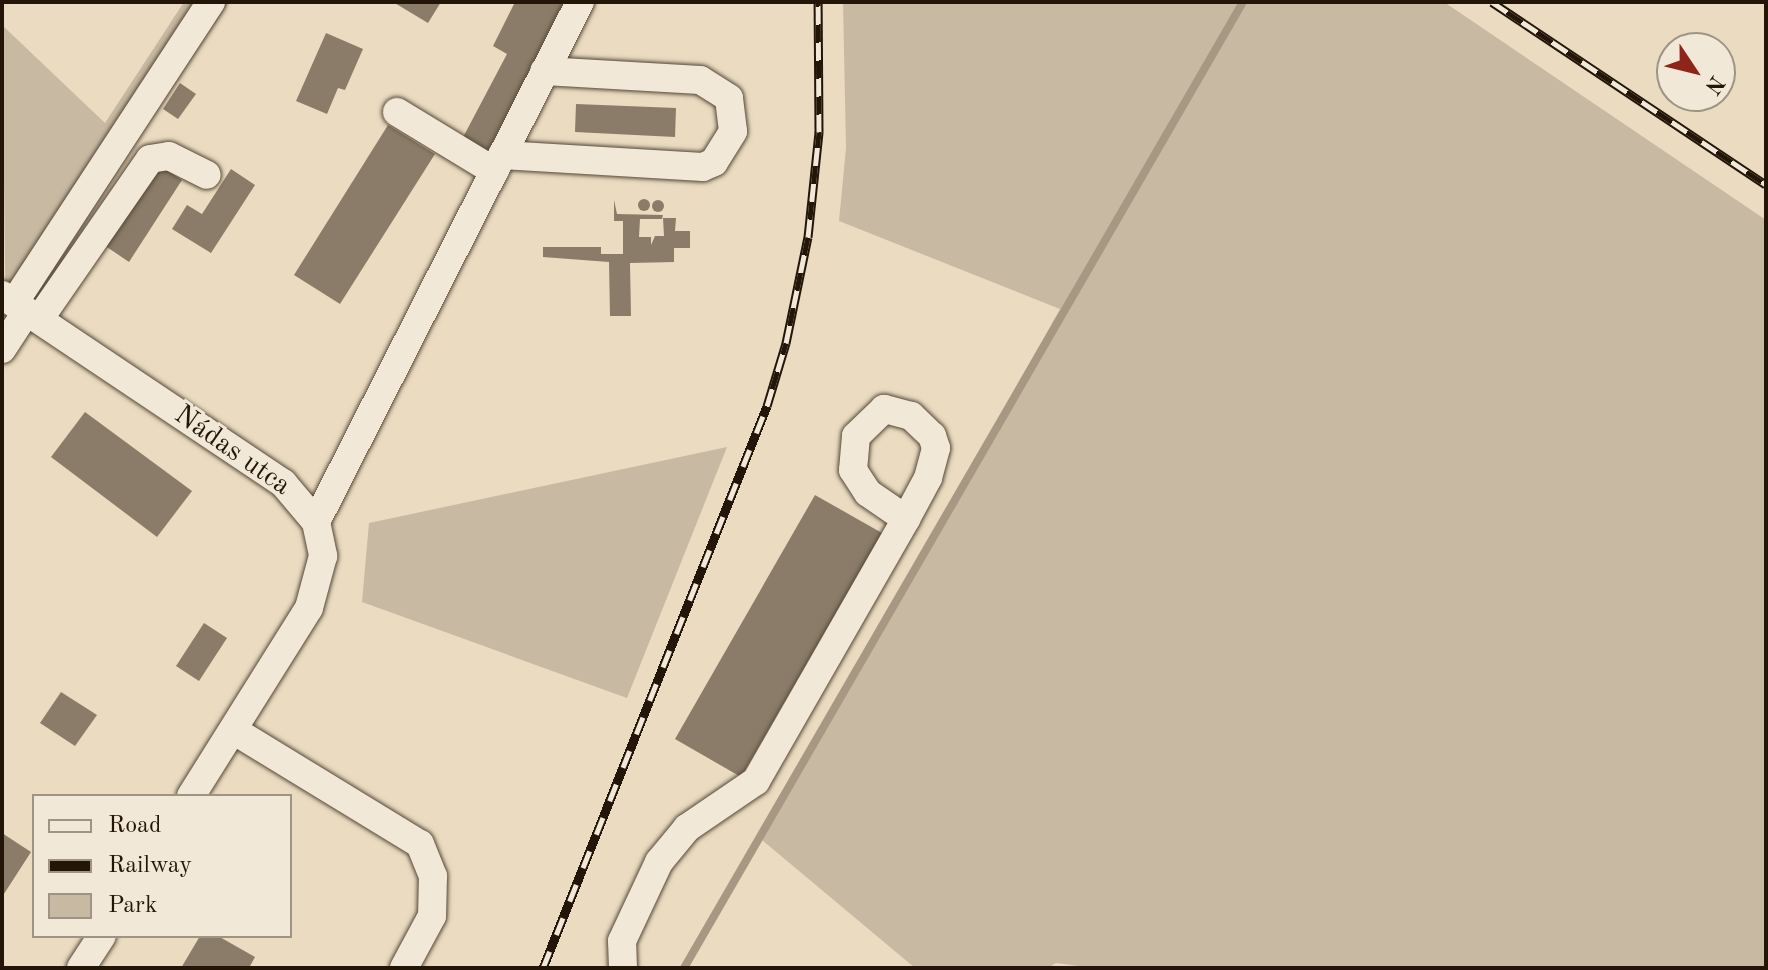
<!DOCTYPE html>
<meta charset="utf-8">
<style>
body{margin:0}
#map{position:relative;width:1768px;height:970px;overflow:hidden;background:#eadbc1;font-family:"Old Standard TT",serif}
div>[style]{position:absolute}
.green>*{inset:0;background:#c8baa2}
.stream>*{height:8px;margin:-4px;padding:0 4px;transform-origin:4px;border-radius:4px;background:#a69882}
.building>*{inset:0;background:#8a7c68}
.round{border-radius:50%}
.roads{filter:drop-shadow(0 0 2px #554736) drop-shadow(0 0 2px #554736)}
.minor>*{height:28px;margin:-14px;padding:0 14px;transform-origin:14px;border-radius:14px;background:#f1e8d7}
.rail>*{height:9px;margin-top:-4.5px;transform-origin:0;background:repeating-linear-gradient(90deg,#f1e8d7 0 18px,#231608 0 36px);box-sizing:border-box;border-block:2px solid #231608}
span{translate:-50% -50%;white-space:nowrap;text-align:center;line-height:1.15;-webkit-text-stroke:6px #f1e8d7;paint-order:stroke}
.street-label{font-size:28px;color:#231608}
.frame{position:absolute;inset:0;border:4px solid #231608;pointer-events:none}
.legend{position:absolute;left:32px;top:794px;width:260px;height:144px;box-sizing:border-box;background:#f1e8d7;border:2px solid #9f9484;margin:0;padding:10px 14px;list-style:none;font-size:24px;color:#231608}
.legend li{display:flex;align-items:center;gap:16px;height:40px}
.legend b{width:40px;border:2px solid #9f9484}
.north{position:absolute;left:1656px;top:32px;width:80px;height:80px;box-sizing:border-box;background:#f1e8d7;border:2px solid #9f9484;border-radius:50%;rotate:125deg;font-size:22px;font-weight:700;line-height:32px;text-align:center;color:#231608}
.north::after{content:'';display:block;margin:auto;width:28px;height:36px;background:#8f2418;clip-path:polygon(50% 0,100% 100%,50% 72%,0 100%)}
</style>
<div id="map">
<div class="green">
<div style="clip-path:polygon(184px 2px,229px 2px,6px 340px,2px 25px,105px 123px)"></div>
<div style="clip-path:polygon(843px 2px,1444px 2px,1766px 220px,1766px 968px,1094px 968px,1056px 963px,1048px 968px,915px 968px,762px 840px,1060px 309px,839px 221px,846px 148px)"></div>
<div style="clip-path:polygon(727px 447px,627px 698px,362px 602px,369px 523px)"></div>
</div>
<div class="stream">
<div style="left:684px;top:968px;width:1116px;rotate:-59.94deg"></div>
</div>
<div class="building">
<div style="clip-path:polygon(393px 2px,441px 2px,428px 23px)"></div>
<div style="clip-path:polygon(515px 2px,565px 2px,486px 156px,460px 143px,507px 54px,493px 46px)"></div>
<div style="clip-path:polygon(326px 33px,363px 49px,345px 90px,338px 88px,327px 114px,296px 101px)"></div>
<div style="clip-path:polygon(180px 83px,196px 94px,178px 119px,163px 109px)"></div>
<div style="clip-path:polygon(576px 104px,676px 108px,675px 137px,575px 132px)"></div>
<div style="clip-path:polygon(388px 125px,435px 154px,340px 304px,294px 275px)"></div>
<div style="clip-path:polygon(157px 164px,182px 180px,129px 262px,104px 245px)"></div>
<div style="clip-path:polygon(231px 169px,255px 185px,211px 253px,172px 229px,187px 205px,202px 214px)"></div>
<div class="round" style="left:638px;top:199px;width:12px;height:12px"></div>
<div class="round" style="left:652px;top:200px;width:12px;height:12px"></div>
<div style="clip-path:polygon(614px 200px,617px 214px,663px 215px,662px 219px,640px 219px,639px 237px,651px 237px,651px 245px,655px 236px,664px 236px,663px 218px,676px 218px,675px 231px,690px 231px,690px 248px,674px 248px,674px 262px,630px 263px,631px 316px,610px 316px,609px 262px,543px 257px,543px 247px,601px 247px,601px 254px,623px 254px,623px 221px,614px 221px)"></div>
<div style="clip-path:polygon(85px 412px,192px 491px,157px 537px,51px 457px)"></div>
<div style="clip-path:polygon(815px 495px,882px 533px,741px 777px,675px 739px)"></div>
<div style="clip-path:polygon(204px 623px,227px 638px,199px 681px,176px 666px)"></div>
<div style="clip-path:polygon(61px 692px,97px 715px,75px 746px,40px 723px)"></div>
<div style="clip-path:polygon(2px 833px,31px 852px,2px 897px)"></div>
<div style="clip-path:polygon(200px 936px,218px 936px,255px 957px,249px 968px,181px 968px)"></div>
</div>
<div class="roads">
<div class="minor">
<div style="left:397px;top:112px;width:114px;rotate:31.3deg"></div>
<div style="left:502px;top:155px;width:201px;rotate:3.4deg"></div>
<div style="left:703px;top:167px;width:12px;rotate:-24deg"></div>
<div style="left:714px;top:162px;width:36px;rotate:-58deg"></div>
<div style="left:733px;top:131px;width:33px;rotate:-97deg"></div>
<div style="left:729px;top:98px;width:34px;rotate:-148deg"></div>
<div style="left:700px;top:80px;width:156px;rotate:-176.7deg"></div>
<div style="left:2px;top:295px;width:338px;rotate:33.8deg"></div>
<div style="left:283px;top:483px;width:51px;rotate:49.8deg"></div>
<div style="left:316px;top:522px;width:35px;rotate:78deg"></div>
<div style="left:323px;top:556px;width:54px;rotate:105.1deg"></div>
<div style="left:309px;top:608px;width:222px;rotate:122.1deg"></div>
<div style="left:14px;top:303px;width:360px;rotate:-56.8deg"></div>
<div style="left:40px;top:318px;width:193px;rotate:-55.3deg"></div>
<div style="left:150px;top:159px;width:19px;rotate:-9deg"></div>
<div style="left:169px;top:156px;width:42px;rotate:26.6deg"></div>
<div style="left:2px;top:349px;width:45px;rotate:-56.7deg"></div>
<div style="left:316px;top:522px;width:583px;rotate:-63.08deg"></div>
<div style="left:233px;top:730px;width:219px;rotate:31.4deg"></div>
<div style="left:420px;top:844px;width:35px;rotate:68deg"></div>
<div style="left:433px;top:876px;width:40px;rotate:91.4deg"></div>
<div style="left:432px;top:916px;width:59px;rotate:118.3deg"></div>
<div style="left:81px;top:968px;width:38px;rotate:-57deg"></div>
<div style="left:623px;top:968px;width:27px;rotate:-92deg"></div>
<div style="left:622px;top:941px;width:87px;rotate:-64.9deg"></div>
<div style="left:659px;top:862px;width:44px;rotate:-50.5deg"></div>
<div style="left:687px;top:828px;width:83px;rotate:-34.3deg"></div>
<div style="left:756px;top:781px;width:302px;rotate:-60.2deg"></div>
<div style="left:906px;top:519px;width:47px;rotate:-61.8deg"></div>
<div style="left:928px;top:478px;width:31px;rotate:-75deg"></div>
<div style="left:936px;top:448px;width:13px;rotate:-108deg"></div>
<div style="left:932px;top:436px;width:29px;rotate:-136deg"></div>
<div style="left:911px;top:416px;width:28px;rotate:-165deg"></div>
<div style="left:884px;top:409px;width:39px;rotate:136deg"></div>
<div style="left:856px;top:436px;width:34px;rotate:95deg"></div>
<div style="left:853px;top:470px;width:27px;rotate:57deg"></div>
<div style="left:868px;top:493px;width:46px;rotate:34.4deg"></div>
</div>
</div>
<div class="rail">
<div style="left:1492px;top:2px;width:329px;rotate:33.7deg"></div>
<div style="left:543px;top:968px;width:605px;rotate:-68.27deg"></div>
<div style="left:767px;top:406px;width:66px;rotate:-73.2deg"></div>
<div style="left:786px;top:343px;width:108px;rotate:-78.3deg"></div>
<div style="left:808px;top:237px;width:106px;rotate:-84deg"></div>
<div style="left:819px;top:132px;width:130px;rotate:-90.4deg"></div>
</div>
<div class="street-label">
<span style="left:232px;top:451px;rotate:35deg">Nádas utca</span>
</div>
<div class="frame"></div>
<ul class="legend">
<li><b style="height:10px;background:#f1e8d7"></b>Road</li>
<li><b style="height:10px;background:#231608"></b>Railway</li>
<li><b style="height:22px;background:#c8baa2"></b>Park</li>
</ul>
<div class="north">N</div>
</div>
